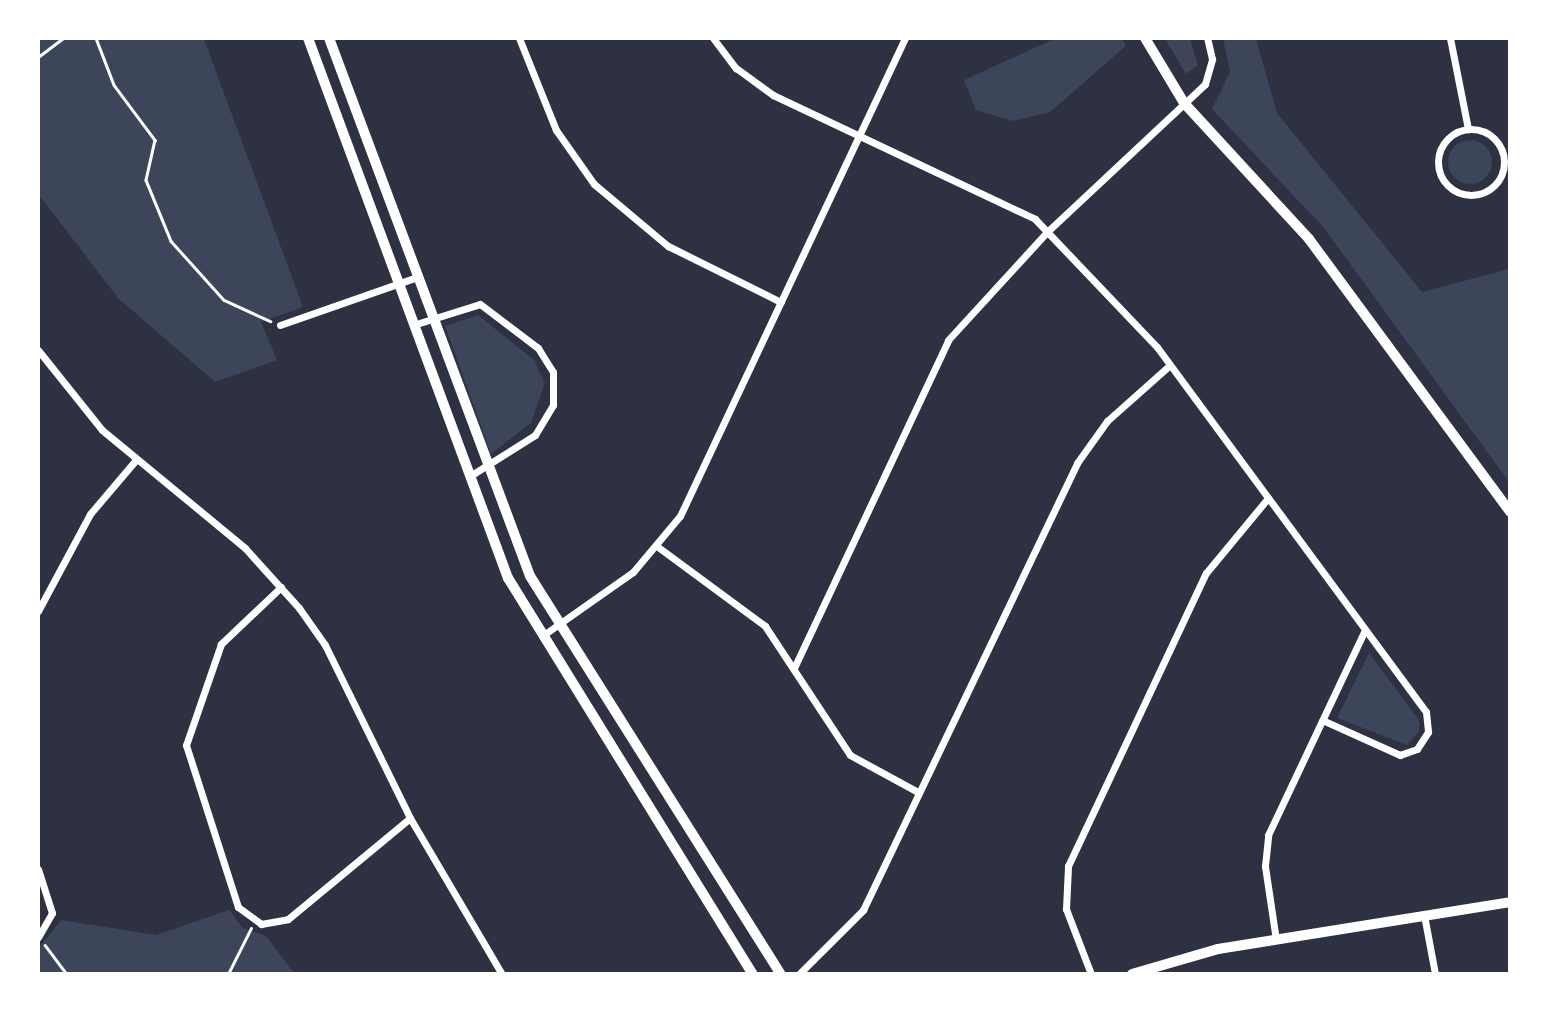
<!DOCTYPE html>
<style>
body{margin:0}
#map{position:relative;width:1548px;height:1012px;overflow:hidden;background:#2d3142;font-family:Barlow,sans-serif}
div>[style]{position:absolute}
.green>*{inset:0;background:#3c4559}
.round{border-radius:50%}
.path>*{height:2.5px;margin:-1.25px;padding:0 1.25px;transform-origin:1.25px;border-radius:1.25px;background:#fff}
.minor>*{height:7px;margin:-3.5px;padding:0 3.5px;transform-origin:3.5px;border-radius:3.5px;background:#fff}
.minor>.ring{margin:-3.5px;padding:0;box-sizing:content-box;background:none;border:7px solid #fff;border-radius:50%}
.tertiary>*{height:10px;margin:-5px;padding:0 5px;transform-origin:5px;border-radius:5px;background:#fff}
span{translate:-50% -50%;white-space:nowrap;text-align:center;line-height:1.15;-webkit-text-stroke:5px #fff;paint-order:stroke}
.frame{position:absolute;inset:0;border:40px solid #fff;pointer-events:none}
</style>
<div id="map">
<div class="green">
<div style="clip-path:polygon(39px 39px,204px 39px,303px 307px,261px 322px,277px 360px,215px 382px,118px 298px,39px 195px)"></div>
<div style="clip-path:polygon(1054px 39px,1122px 39px,1126px 46px,1050px 112px,1013px 121px,976px 110px,964px 80px)"></div>
<div style="clip-path:polygon(1165px 39px,1190px 39px,1198px 65px,1186px 74px)"></div>
<div style="clip-path:polygon(1223px 39px,1256px 39px,1277px 113px,1422px 292px,1509px 269px,1509px 482px,1324px 228px,1212px 109px,1230px 72px)"></div>
<div class="round" style="left:1448px;top:140px;width:44px;height:44px"></div>
<div style="clip-path:polygon(478px 315px,534px 360px,545px 383px,531px 423px,491px 454px,445px 326px)"></div>
<div style="clip-path:polygon(1369px 653px,1419px 720px,1419px 732px,1407px 745px,1337px 718px)"></div>
<div style="clip-path:polygon(229px 910px,243px 928px,266px 936px,294px 973px,39px 973px,38px 949px,61px 920px,156px 935px)"></div>
</div>
<div class="path">
<div style="left:96px;top:38px;width:50px;rotate:69deg"></div>
<div style="left:114px;top:85px;width:69px;rotate:53.3deg"></div>
<div style="left:155px;top:140px;width:41px;rotate:102.7deg"></div>
<div style="left:146px;top:180px;width:66px;rotate:67.7deg"></div>
<div style="left:171px;top:241px;width:79px;rotate:48.1deg"></div>
<div style="left:224px;top:300px;width:51px;rotate:24.5deg"></div>
<div style="left:38px;top:57px;width:31px;rotate:-37deg"></div>
<div style="left:45px;top:945px;width:36px;rotate:53deg"></div>
<div style="left:228px;top:974px;width:51px;rotate:-63.4deg"></div>
</div>
<div class="minor">
<div style="left:519px;top:38px;width:99px;rotate:68.1deg"></div>
<div style="left:556px;top:130px;width:66px;rotate:54.9deg"></div>
<div style="left:594px;top:184px;width:97px;rotate:40deg"></div>
<div style="left:668px;top:246px;width:126px;rotate:26.4deg"></div>
<div style="left:713px;top:38px;width:38px;rotate:53deg"></div>
<div style="left:736px;top:68px;width:46px;rotate:36.1deg"></div>
<div style="left:773px;top:95px;width:290px;rotate:25.3deg"></div>
<div style="left:1035px;top:219px;width:177px;rotate:46.4deg"></div>
<div style="left:1157px;top:347px;width:453px;rotate:53.6deg"></div>
<div style="left:1426px;top:712px;width:20px;rotate:84deg"></div>
<div style="left:1428px;top:732px;width:20px;rotate:123deg"></div>
<div style="left:1417px;top:749px;width:18px;rotate:161deg"></div>
<div style="left:1400px;top:755px;width:85px;rotate:-155.8deg"></div>
<div style="left:1450px;top:38px;width:93px;rotate:78.8deg"></div>
<div class="ring" style="left:1438px;top:129px;width:59px;height:59px"></div>
<div style="left:280px;top:325px;width:145px;rotate:-19.3deg"></div>
<div style="left:413px;top:325px;width:70px;rotate:-17.4deg"></div>
<div style="left:480px;top:304px;width:73px;rotate:37.2deg"></div>
<div style="left:538px;top:348px;width:28px;rotate:58deg"></div>
<div style="left:553px;top:372px;width:33px;rotate:90deg"></div>
<div style="left:553px;top:405px;width:35px;rotate:121deg"></div>
<div style="left:535px;top:435px;width:77px;rotate:147.8deg"></div>
<div style="left:38px;top:350px;width:102px;rotate:51.3deg"></div>
<div style="left:102px;top:430px;width:185px;rotate:39.5deg"></div>
<div style="left:245px;top:548px;width:81px;rotate:48deg"></div>
<div style="left:299px;top:608px;width:45px;rotate:54.9deg"></div>
<div style="left:325px;top:645px;width:193px;rotate:63.8deg"></div>
<div style="left:410px;top:818px;width:181px;rotate:59.5deg"></div>
<div style="left:658px;top:547px;width:133px;rotate:36.4deg"></div>
<div style="left:765px;top:626px;width:154px;rotate:56.6deg"></div>
<div style="left:850px;top:755px;width:77px;rotate:28.6deg"></div>
<div style="left:281px;top:587px;width:83px;rotate:136.5deg"></div>
<div style="left:221px;top:644px;width:107px;rotate:109.1deg"></div>
<div style="left:186px;top:745px;width:170px;rotate:72.2deg"></div>
<div style="left:238px;top:907px;width:29px;rotate:36deg"></div>
<div style="left:261px;top:924px;width:27px;rotate:-10deg"></div>
<div style="left:288px;top:919px;width:158px;rotate:-39.6deg"></div>
<div style="left:38px;top:611px;width:110px;rotate:-61.8deg"></div>
<div style="left:90px;top:514px;width:70px;rotate:-49.7deg"></div>
<div style="left:542px;top:636px;width:111px;rotate:-35.1deg"></div>
<div style="left:633px;top:572px;width:73px;rotate:-50deg"></div>
<div style="left:680px;top:516px;width:528px;rotate:-64.79deg"></div>
<div style="left:794px;top:668px;width:362px;rotate:-64.8deg"></div>
<div style="left:948px;top:340px;width:148px;rotate:-47.5deg"></div>
<div style="left:1048px;top:231px;width:215px;rotate:-43.1deg"></div>
<div style="left:1205px;top:84px;width:26px;rotate:-74deg"></div>
<div style="left:1212px;top:59px;width:22px;rotate:-103deg"></div>
<div style="left:38px;top:869px;width:46px;rotate:72.3deg"></div>
<div style="left:52px;top:913px;width:28px;rotate:120deg"></div>
<div style="left:1424px;top:915px;width:60px;rotate:79.4deg"></div>
<div style="left:1276px;top:940px;width:75px;rotate:-98.5deg"></div>
<div style="left:1265px;top:866px;width:31px;rotate:-84deg"></div>
<div style="left:1268px;top:835px;width:227px;rotate:-64.7deg"></div>
<div style="left:799px;top:974px;width:91px;rotate:-45deg"></div>
<div style="left:863px;top:910px;width:496px;rotate:-64.4deg"></div>
<div style="left:1077px;top:463px;width:52px;rotate:-54.5deg"></div>
<div style="left:1107px;top:421px;width:84px;rotate:-41.6deg"></div>
<div style="left:1091px;top:974px;width:70px;rotate:-111deg"></div>
<div style="left:1066px;top:909px;width:43px;rotate:-87.3deg"></div>
<div style="left:1068px;top:866px;width:324px;rotate:-64.8deg"></div>
<div style="left:1206px;top:573px;width:97px;rotate:-50.4deg"></div>
</div>
<div class="tertiary">
<div style="left:308px;top:38px;width:576px;rotate:69.68deg"></div>
<div style="left:508px;top:578px;width:466px;rotate:58.3deg"></div>
<div style="left:329px;top:38px;width:574px;rotate:69.51deg"></div>
<div style="left:530px;top:576px;width:471px;rotate:57.8deg"></div>
<div style="left:1145px;top:38px;width:76px;rotate:59deg"></div>
<div style="left:1184px;top:103px;width:185px;rotate:47.4deg"></div>
<div style="left:1309px;top:239px;width:339px;rotate:53.6deg"></div>
<div style="left:1132px;top:974px;width:90px;rotate:-16.2deg"></div>
<div style="left:1218px;top:949px;width:296px;rotate:-9.1deg"></div>
</div>
<div class="frame"></div>
</div>
